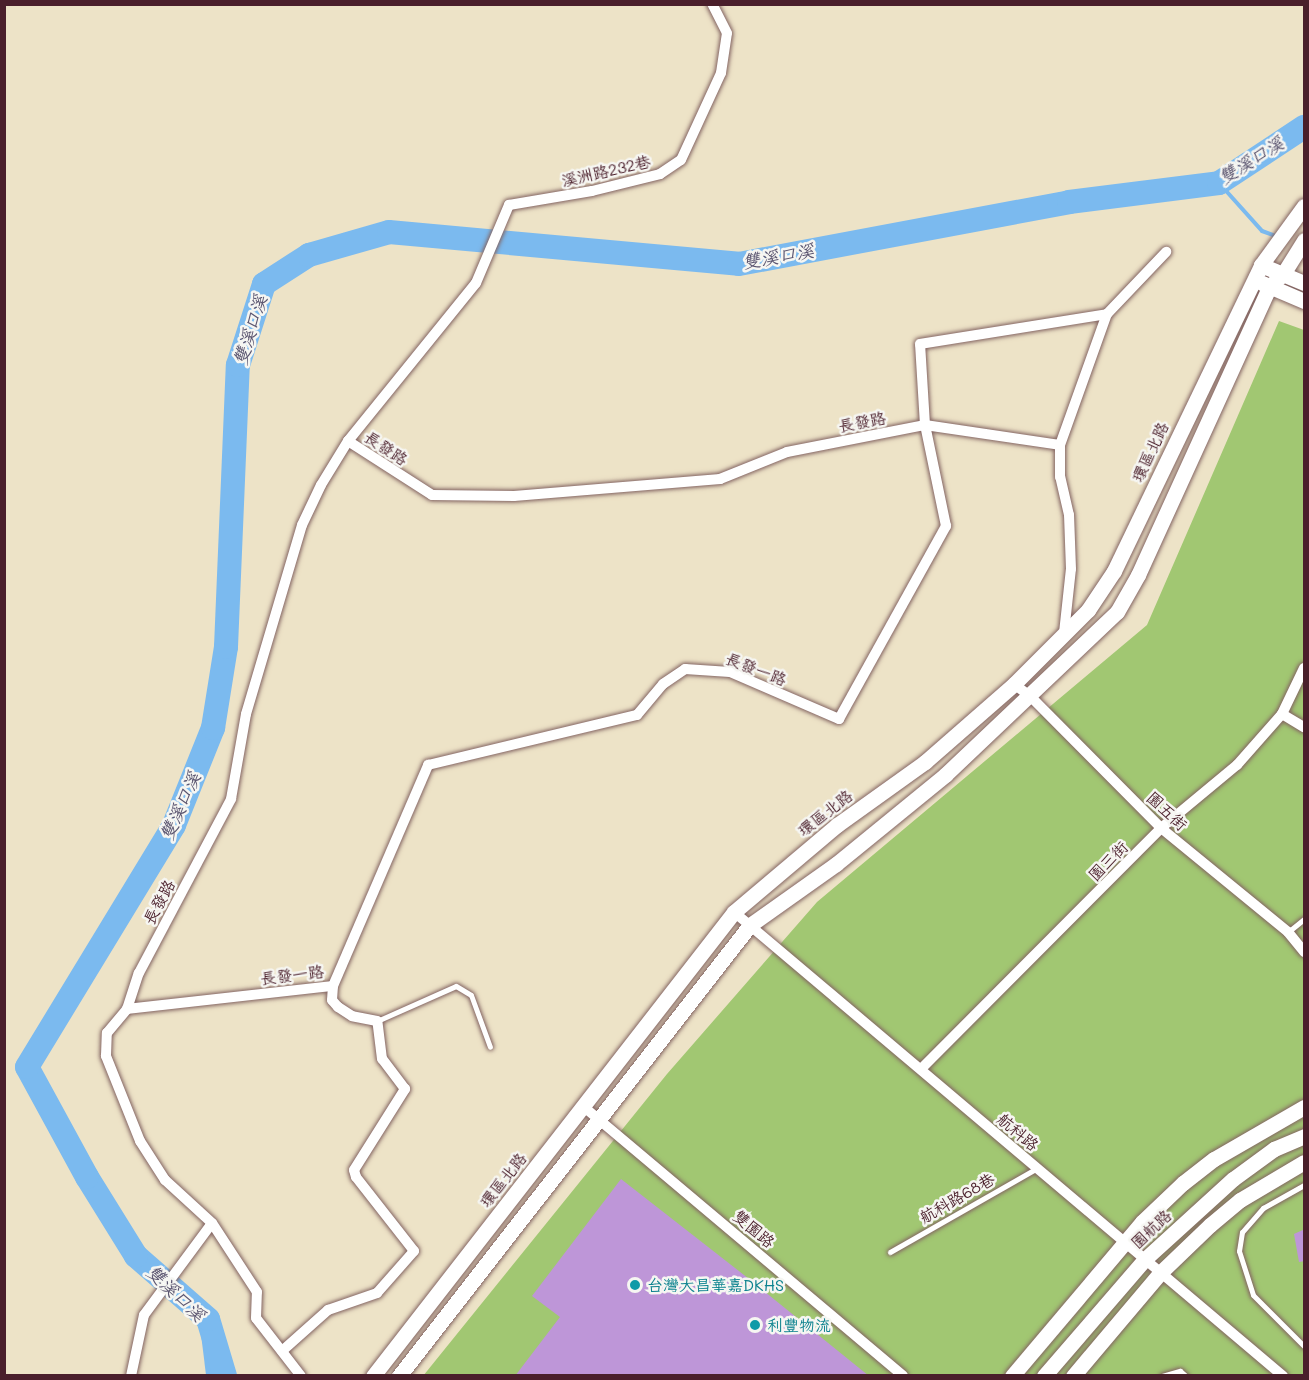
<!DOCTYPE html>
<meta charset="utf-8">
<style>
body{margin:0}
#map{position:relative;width:1309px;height:1380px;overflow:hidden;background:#ede3c7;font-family:Mali,"LXGW WenKai TC",sans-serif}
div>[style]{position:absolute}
.green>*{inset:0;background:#a1c772}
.water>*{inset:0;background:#7bbaef}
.stream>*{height:4px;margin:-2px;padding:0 2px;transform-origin:2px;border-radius:2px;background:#7bbaef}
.river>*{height:24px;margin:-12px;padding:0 12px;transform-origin:12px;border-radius:12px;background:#7bbaef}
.building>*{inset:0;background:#be96d8}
.roads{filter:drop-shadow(0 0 2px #836462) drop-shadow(0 0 2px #836462)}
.lane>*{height:5px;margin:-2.5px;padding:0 2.5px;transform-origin:2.5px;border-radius:2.5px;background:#fff}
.street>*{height:10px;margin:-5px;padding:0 5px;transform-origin:5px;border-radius:5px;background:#fff}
.secondary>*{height:15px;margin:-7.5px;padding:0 7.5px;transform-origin:7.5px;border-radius:7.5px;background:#fff}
.dots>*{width:16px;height:16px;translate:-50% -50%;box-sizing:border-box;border:3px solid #f6f6f2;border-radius:50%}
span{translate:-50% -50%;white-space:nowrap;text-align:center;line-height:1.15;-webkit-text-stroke:5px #f6f6f2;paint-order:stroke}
.street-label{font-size:16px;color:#4a1f2b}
.culture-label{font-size:16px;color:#0d838f}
.left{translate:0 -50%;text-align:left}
.water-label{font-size:18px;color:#5b5570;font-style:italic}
.frame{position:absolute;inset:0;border:6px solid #4a1f2b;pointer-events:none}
</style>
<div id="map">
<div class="green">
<div style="clip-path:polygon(1279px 321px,1304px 330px,1304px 1375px,423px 1376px,667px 1074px,817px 902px,1147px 625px)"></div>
</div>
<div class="water">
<div style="clip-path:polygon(200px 1326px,218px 1327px,230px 1375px,206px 1375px)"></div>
</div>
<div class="stream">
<div style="left:1219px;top:183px;width:64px;rotate:48.1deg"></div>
<div style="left:1262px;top:231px;width:15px;rotate:20deg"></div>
</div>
<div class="river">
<div style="left:225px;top:1376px;width:59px;rotate:-106.6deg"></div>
<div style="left:208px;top:1319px;width:96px;rotate:-138.8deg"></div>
<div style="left:136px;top:1256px;width:93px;rotate:-121.8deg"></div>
<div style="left:87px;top:1177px;width:125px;rotate:-118.6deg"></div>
<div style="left:27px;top:1067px;width:283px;rotate:-58.7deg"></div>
<div style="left:174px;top:825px;width:105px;rotate:-68.1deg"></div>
<div style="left:213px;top:728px;width:82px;rotate:-80.9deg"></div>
<div style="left:226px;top:647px;width:282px;rotate:-87.6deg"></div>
<div style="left:238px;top:365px;width:85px;rotate:-72.2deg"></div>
<div style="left:264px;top:284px;width:54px;rotate:-32.8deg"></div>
<div style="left:309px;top:255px;width:83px;rotate:-16deg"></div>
<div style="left:389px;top:232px;width:351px;rotate:5.2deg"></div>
<div style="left:739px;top:264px;width:336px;rotate:-10.6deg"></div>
<div style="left:1069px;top:202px;width:151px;rotate:-7.2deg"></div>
<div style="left:1219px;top:183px;width:102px;rotate:-33.4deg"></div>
</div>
<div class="building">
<div style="clip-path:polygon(621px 1179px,744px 1275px,869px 1376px,515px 1376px,560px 1317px,532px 1296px)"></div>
<div style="clip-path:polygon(1305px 1229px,1305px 1261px,1299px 1262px,1294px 1234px)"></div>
</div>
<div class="roads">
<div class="lane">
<div style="left:1288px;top:932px;width:21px;rotate:-39deg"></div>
<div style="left:377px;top:1021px;width:86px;rotate:-23.9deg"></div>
<div style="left:456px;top:986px;width:17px;rotate:31deg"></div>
<div style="left:471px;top:995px;width:55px;rotate:69.9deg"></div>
<div style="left:1304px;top:1185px;width:47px;rotate:150.7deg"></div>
<div style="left:1263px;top:1208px;width:32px;rotate:131deg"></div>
<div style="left:1242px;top:1232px;width:19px;rotate:99deg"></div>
<div style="left:1239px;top:1251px;width:46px;rotate:72.3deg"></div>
<div style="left:1253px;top:1295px;width:72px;rotate:45deg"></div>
<div style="left:890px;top:1252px;width:169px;rotate:-29.7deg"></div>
<div style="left:1162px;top:1376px;width:19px;rotate:-16deg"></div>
<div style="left:1180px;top:1371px;width:8px;rotate:40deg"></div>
</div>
<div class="street">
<div style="left:348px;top:441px;width:100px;rotate:32.7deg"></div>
<div style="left:432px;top:495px;width:82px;rotate:0.7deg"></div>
<div style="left:514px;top:496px;width:207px;rotate:-4.7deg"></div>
<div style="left:720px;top:479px;width:72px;rotate:-21.9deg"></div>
<div style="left:787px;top:452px;width:141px;rotate:-11.1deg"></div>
<div style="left:925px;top:425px;width:136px;rotate:8.4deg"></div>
<div style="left:1064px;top:633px;width:64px;rotate:-83.8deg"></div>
<div style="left:1071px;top:569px;width:54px;rotate:-92.1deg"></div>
<div style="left:1069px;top:515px;width:39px;rotate:-103deg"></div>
<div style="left:1060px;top:477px;width:32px;rotate:-90deg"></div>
<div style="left:1060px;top:445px;width:139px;rotate:-70.3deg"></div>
<div style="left:1107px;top:314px;width:86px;rotate:-46.4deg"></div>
<div style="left:1014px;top:684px;width:21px;rotate:37deg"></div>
<div style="left:1031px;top:697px;width:185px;rotate:45.2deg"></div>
<div style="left:1161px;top:828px;width:164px;rotate:39.3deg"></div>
<div style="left:1288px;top:932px;width:26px;rotate:51deg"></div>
<div style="left:1282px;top:714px;width:26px;rotate:31deg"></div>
<div style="left:734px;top:912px;width:719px;rotate:40.2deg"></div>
<div style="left:127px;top:1009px;width:207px;rotate:-6.4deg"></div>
<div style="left:333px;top:986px;width:241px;rotate:-66.7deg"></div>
<div style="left:428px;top:765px;width:215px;rotate:-13.5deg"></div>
<div style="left:637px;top:715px;width:40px;rotate:-50deg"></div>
<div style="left:663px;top:684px;width:27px;rotate:-34deg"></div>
<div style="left:685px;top:669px;width:45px;rotate:3.8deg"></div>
<div style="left:730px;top:672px;width:119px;rotate:23.3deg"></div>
<div style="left:839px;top:719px;width:221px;rotate:-61deg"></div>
<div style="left:946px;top:526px;width:103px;rotate:-101.7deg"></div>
<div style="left:925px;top:425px;width:81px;rotate:-93.5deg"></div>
<div style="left:920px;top:344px;width:189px;rotate:-9.1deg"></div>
<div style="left:921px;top:1069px;width:340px;rotate:-45.1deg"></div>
<div style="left:1161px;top:828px;width:99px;rotate:-39.7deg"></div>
<div style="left:1237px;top:765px;width:68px;rotate:-48.6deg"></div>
<div style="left:1282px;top:714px;width:51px;rotate:-64.4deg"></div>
<div style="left:584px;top:1107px;width:417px;rotate:40.1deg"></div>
<div style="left:282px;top:1351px;width:62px;rotate:-41.7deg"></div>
<div style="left:328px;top:1310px;width:52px;rotate:-19.1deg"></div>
<div style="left:377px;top:1293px;width:56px;rotate:-48.6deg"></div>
<div style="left:414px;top:1251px;width:94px;rotate:-128.1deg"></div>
<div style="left:356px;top:1177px;width:7px;rotate:-106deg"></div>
<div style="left:354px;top:1170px;width:96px;rotate:-57.8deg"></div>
<div style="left:405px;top:1089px;width:38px;rotate:-127deg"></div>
<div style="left:382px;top:1059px;width:38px;rotate:-97deg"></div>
<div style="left:377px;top:1021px;width:25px;rotate:-169deg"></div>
<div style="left:352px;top:1016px;width:17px;rotate:-147deg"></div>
<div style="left:338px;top:1007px;width:9px;rotate:-131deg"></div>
<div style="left:332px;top:1000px;width:14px;rotate:-86deg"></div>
<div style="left:131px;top:1376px;width:62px;rotate:-78deg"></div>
<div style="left:144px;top:1315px;width:114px;rotate:-53.5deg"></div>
<div style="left:301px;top:1376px;width:73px;rotate:-127.8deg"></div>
<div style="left:256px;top:1318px;width:26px;rotate:-88deg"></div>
<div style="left:257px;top:1292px;width:82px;rotate:-123.1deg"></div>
<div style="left:212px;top:1223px;width:64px;rotate:-137.5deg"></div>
<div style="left:165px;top:1180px;width:46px;rotate:-122.7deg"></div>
<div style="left:140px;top:1141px;width:92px;rotate:-111.8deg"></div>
<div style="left:106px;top:1056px;width:23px;rotate:-88deg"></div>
<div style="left:107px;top:1033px;width:31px;rotate:-50deg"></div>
<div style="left:127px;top:1009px;width:38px;rotate:-72deg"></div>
<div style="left:139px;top:973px;width:197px;rotate:-62.1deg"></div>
<div style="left:231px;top:799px;width:86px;rotate:-80deg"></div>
<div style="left:246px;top:714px;width:197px;rotate:-73.5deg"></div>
<div style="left:302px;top:525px;width:44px;rotate:-64.6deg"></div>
<div style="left:321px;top:485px;width:52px;rotate:-58.5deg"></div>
<div style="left:348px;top:441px;width:203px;rotate:-51deg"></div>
<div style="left:476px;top:283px;width:85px;rotate:-67.1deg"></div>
<div style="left:509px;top:205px;width:84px;rotate:-9.6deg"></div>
<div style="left:592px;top:191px;width:70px;rotate:-14deg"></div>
<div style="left:660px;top:174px;width:25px;rotate:-34deg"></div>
<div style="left:681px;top:160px;width:96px;rotate:-65.3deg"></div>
<div style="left:721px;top:73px;width:40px;rotate:-81.5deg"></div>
<div style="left:727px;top:33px;width:33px;rotate:-117deg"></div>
</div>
<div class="secondary">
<div style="left:1261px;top:265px;width:47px;rotate:22.7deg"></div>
<div style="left:1262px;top:283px;width:46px;rotate:23.2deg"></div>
<div style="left:373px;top:1376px;width:588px;rotate:-52.12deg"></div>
<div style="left:734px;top:912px;width:135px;rotate:-40.2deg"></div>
<div style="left:837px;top:825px;width:108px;rotate:-35.6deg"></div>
<div style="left:925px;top:762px;width:118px;rotate:-41.2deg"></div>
<div style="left:1014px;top:684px;width:105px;rotate:-45deg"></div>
<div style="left:1088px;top:610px;width:47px;rotate:-56.3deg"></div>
<div style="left:1114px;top:571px;width:339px;rotate:-64.3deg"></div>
<div style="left:1261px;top:265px;width:73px;rotate:-53.9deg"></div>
<div style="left:399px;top:1376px;width:571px;rotate:-52.11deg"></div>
<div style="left:750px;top:925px;width:105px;rotate:-35.3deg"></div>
<div style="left:836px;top:864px;width:141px;rotate:-39.2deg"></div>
<div style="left:945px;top:775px;width:237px;rotate:-43.5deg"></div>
<div style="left:1117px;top:612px;width:43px;rotate:-60.4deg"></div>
<div style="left:1138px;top:575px;width:318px;rotate:-65.5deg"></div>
<div style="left:1270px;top:286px;width:18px;rotate:-43deg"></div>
<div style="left:1283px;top:274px;width:40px;rotate:-58deg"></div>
<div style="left:1012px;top:1376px;width:202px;rotate:-49.8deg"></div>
<div style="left:1142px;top:1222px;width:57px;rotate:-43.6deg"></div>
<div style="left:1183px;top:1183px;width:39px;rotate:-38deg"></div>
<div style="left:1214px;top:1159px;width:104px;rotate:-30deg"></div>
<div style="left:1044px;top:1376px;width:155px;rotate:-49.2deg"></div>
<div style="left:1145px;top:1259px;width:119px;rotate:-42.3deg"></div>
<div style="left:1233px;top:1179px;width:51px;rotate:-36.2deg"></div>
<div style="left:1274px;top:1149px;width:33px;rotate:-23deg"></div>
<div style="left:1073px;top:1376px;width:136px;rotate:-49.8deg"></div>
<div style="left:1161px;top:1272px;width:68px;rotate:-43.8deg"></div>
<div style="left:1210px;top:1225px;width:39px;rotate:-40deg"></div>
<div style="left:1240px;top:1200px;width:74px;rotate:-30.7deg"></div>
</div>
</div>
<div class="dots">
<div style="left:635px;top:1285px;background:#0f9aa8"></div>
<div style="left:755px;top:1325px;background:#0f9aa8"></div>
</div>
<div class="street-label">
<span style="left:606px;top:171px;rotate:-13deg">溪洲路232巷</span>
<span style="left:862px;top:422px;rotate:-11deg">長發路</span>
<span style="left:386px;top:448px;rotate:33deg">長發路</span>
<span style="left:1150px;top:452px;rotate:-65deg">環區北路</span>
<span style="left:756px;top:669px;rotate:21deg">長發一路</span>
<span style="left:1167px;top:811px;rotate:43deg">園五街</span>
<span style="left:825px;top:813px;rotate:-38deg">環區北路</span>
<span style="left:1108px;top:861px;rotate:-45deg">園三街</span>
<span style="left:159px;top:902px;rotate:-62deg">長發路</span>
<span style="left:292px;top:975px;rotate:-7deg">長發一路</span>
<span style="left:1018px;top:1132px;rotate:40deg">航科路</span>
<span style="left:503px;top:1180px;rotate:-52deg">環區北路</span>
<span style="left:957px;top:1198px;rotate:-30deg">航科路68巷</span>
<span style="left:754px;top:1229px;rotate:40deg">雙園路</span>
<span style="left:1151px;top:1229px;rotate:-43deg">園航路</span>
</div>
<div class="culture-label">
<span class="left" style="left:647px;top:1285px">台灣大昌華嘉DKHS</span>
<span class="left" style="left:767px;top:1325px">利豐物流</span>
</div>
<div class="water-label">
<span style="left:1251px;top:160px;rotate:-32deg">雙溪口溪</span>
<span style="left:778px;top:256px;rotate:-10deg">雙溪口溪</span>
<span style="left:250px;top:330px;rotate:-73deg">雙溪口溪</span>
<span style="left:180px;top:806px;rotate:-66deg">雙溪口溪</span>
<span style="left:176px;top:1293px;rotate:43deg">雙溪口溪</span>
</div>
<div class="frame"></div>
</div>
